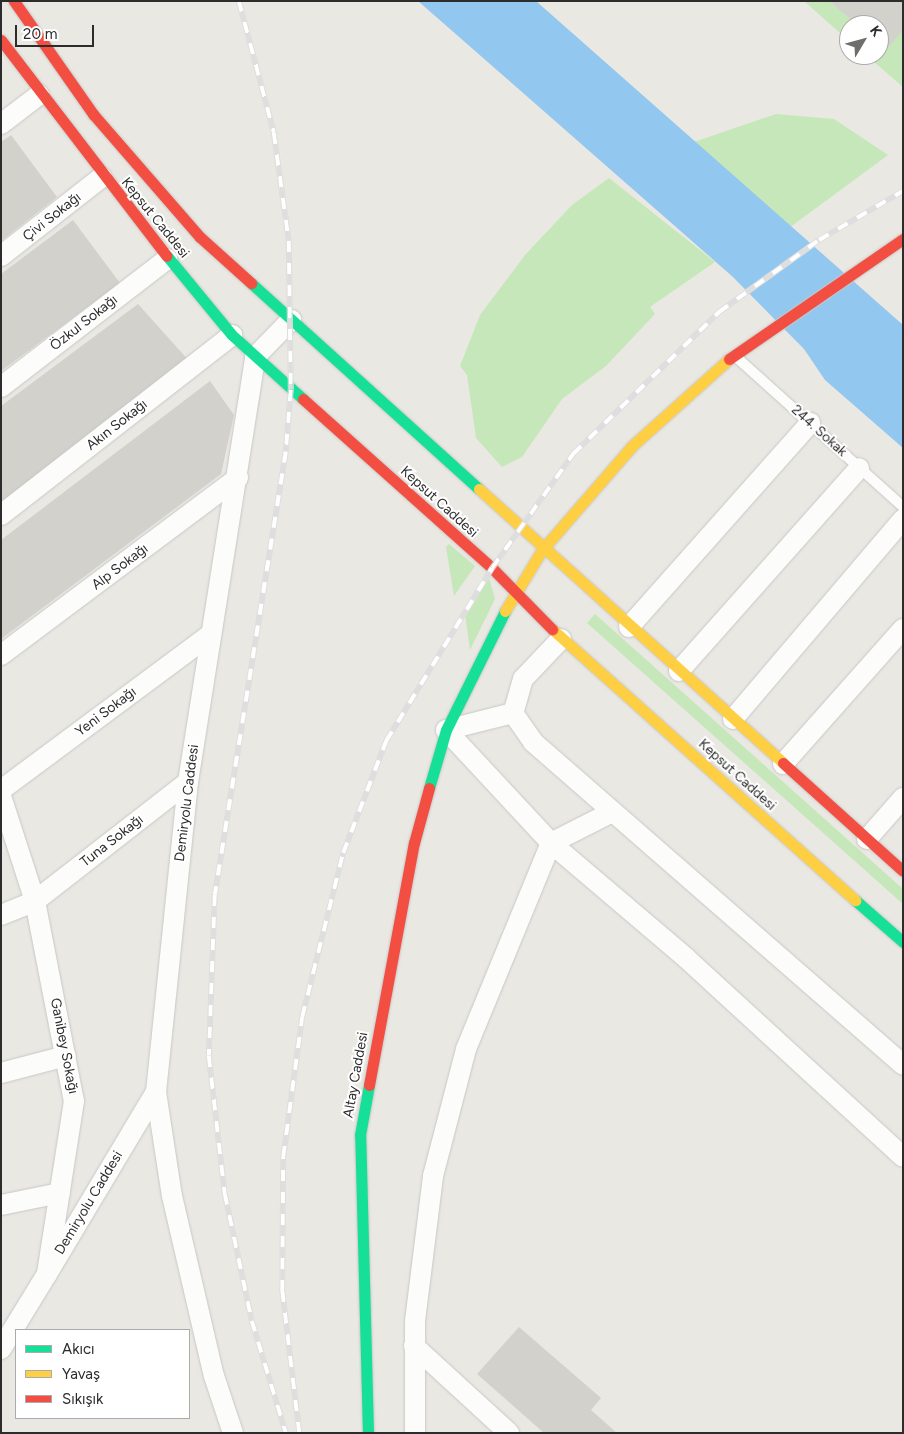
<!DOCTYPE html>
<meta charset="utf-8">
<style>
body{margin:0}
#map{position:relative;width:904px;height:1434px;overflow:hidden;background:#eae8e2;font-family:Figtree,sans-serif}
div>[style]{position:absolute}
.green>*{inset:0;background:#c5e7b9}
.water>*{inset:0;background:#92c7ef}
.building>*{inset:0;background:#d3d1cc}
.roads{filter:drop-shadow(0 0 1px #c8c7c7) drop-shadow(0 0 1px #c8c7c7)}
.lane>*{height:10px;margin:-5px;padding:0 5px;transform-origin:5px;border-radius:5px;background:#fcfcfb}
.street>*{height:20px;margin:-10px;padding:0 10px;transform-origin:10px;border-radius:10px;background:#fcfcfb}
.fast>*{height:11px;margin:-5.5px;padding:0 5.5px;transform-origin:5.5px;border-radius:5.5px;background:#16e098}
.slow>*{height:11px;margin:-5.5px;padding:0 5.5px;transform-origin:5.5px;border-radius:5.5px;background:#ffcf43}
.jam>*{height:11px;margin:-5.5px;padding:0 5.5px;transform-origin:5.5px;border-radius:5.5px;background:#f24e42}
.rail>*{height:5.5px;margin-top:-2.75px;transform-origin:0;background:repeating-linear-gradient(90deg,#fff 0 11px,#dededf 0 22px);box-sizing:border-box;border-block:1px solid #dededf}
span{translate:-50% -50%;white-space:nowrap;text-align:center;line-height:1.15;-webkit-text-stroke:4px #fff;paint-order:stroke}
.street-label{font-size:14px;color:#2c2c2c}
.frame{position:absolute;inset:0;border:2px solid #2c2c2c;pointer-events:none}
.legend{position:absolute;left:15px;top:1329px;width:175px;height:90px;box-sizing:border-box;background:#fff;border:1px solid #ababab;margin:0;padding:6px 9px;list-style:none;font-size:15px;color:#2c2c2c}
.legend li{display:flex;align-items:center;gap:10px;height:25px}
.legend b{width:25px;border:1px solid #ababab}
.north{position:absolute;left:839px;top:15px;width:50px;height:50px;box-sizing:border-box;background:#fff;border:1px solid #ababab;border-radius:50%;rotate:53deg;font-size:14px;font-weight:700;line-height:20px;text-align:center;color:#2c2c2c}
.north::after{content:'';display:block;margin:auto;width:18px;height:22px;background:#6e6e6c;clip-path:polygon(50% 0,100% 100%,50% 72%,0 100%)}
.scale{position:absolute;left:15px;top:25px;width:79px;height:22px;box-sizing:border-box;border:2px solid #2c2c2c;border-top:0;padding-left:6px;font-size:15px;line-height:18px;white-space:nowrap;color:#2c2c2c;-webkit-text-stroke:4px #fff;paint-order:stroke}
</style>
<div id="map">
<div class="green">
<div style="clip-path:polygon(804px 1px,903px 1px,903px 87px,866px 55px,879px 55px,879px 25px,849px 25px,849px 41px)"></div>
<div style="clip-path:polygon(776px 114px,834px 119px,888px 155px,789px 228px,694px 142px)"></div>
<div style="clip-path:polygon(609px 178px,715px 262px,650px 307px,655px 314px,606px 366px,562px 399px,522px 457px,502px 467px,476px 438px,467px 375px,460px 366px,480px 315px,525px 255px,572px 205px)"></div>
<div style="clip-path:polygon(449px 544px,475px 566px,454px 596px,446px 547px)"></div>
<div style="clip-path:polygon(489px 578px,495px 599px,470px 650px,465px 614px)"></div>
<div style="clip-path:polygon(595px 614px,903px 889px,903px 904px,587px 623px)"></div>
</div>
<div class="water">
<div style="clip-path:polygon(418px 1px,536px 1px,903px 325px,903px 448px,825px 380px,804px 349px,733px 277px)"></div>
</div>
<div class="building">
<div style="clip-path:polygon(829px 1px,903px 1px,903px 30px,887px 49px,879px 43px,879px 25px,858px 25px)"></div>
<div style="clip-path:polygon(11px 135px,57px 197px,1px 241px,1px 142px)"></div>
<div style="clip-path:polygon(73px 220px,120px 283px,1px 371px,1px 274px)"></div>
<div style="clip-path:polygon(138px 304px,191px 363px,1px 504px,1px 406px)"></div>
<div style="clip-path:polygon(210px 381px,234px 415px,221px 474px,1px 639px,1px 540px)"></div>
<div style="clip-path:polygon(519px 1327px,601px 1398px,591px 1410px,617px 1433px,544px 1433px,477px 1374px)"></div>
</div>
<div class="roads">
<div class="lane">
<div style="left:735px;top:356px;width:226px;rotate:41.9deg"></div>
</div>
<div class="street">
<div style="left:1px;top:124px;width:48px;rotate:-37.3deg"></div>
<div style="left:1px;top:256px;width:128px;rotate:-38deg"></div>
<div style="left:1px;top:387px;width:210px;rotate:-37.6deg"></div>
<div style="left:1px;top:515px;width:293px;rotate:-37.9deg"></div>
<div style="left:629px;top:627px;width:273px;rotate:-48.4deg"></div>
<div style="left:561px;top:639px;width:55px;rotate:133.5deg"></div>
<div style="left:523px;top:679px;width:35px;rotate:106deg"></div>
<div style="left:513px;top:713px;width:35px;rotate:55deg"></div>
<div style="left:533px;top:742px;width:491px;rotate:41.1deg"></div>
<div style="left:1px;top:655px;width:296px;rotate:-36.8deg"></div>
<div style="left:679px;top:671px;width:271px;rotate:-48.4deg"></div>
<div style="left:513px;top:713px;width:69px;rotate:165.8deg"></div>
<div style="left:446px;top:730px;width:154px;rotate:47.1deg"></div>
<div style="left:551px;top:843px;width:177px;rotate:40.4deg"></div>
<div style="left:686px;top:958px;width:294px;rotate:42.5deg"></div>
<div style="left:733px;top:719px;width:262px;rotate:-49.6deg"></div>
<div style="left:783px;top:764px;width:181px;rotate:-48.4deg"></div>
<div style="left:1px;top:790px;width:262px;rotate:-36.6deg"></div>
<div style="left:1px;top:796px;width:110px;rotate:72.1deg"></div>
<div style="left:35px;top:901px;width:204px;rotate:79deg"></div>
<div style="left:74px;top:1101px;width:175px;rotate:98.9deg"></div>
<div style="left:47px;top:1274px;width:88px;rotate:121.5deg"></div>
<div style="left:867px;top:839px;width:55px;rotate:-48.7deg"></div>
<div style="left:1px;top:915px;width:37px;rotate:-22deg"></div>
<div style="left:35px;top:901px;width:194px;rotate:-37.9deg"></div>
<div style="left:1px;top:1073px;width:67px;rotate:-14.7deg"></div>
<div style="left:156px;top:1092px;width:105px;rotate:81.3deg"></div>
<div style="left:172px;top:1196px;width:185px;rotate:76.9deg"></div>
<div style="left:214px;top:1376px;width:60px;rotate:71.6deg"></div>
<div style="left:1px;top:1205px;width:60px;rotate:-11.5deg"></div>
<div style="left:47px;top:1274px;width:212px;rotate:-59.1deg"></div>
<div style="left:156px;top:1092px;width:312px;rotate:-84.1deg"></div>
<div style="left:188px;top:782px;width:430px;rotate:-81deg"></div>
<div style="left:255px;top:357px;width:52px;rotate:-45.8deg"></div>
<div style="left:414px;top:1346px;width:129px;rotate:42.5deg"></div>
<div style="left:415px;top:1433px;width:112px;rotate:-90deg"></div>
<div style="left:415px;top:1321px;width:146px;rotate:-82.9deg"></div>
<div style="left:433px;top:1176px;width:131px;rotate:-75.4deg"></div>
<div style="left:466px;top:1049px;width:223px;rotate:-67.6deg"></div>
<div style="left:551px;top:843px;width:68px;rotate:-26.9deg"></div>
</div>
<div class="fast">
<div style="left:167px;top:256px;width:102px;rotate:50.6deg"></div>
<div style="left:232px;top:335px;width:96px;rotate:42deg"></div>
<div style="left:251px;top:283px;width:307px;rotate:42.1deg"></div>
<div style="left:429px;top:788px;width:60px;rotate:-73.7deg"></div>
<div style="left:446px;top:730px;width:133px;rotate:-63.6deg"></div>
<div style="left:855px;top:900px;width:64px;rotate:41.2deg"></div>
<div style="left:368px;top:1433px;width:298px;rotate:-91.5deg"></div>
<div style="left:360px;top:1135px;width:51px;rotate:-79.8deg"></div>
</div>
<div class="slow">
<div style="left:479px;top:489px;width:409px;rotate:42deg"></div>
<div style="left:505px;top:611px;width:71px;rotate:-58.8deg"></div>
<div style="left:542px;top:550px;width:138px;rotate:-49.1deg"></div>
<div style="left:632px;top:446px;width:130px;rotate:-41.9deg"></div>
<div style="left:552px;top:629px;width:407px;rotate:41.8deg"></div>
</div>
<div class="jam">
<div style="left:14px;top:1px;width:138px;rotate:55deg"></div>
<div style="left:93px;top:114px;width:163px;rotate:49deg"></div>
<div style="left:200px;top:237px;width:69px;rotate:42deg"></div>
<div style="left:1px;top:40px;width:272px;rotate:52.5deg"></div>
<div style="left:729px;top:359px;width:211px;rotate:-34.6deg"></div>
<div style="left:303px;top:399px;width:254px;rotate:41.8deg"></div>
<div style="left:492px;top:568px;width:86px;rotate:45.5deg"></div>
<div style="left:783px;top:763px;width:161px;rotate:42deg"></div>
<div style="left:369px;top:1085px;width:246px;rotate:-79.5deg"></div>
<div style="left:414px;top:843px;width:57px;rotate:-74.7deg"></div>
</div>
</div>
<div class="rail">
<div style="left:239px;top:1px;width:137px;rotate:75.1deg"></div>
<div style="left:274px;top:133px;width:109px;rotate:82.1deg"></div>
<div style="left:289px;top:241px;width:149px;rotate:89.2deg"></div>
<div style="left:291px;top:390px;width:62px;rotate:94.6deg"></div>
<div style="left:286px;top:452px;width:449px;rotate:99.1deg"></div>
<div style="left:215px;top:895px;width:161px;rotate:92.1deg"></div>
<div style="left:209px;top:1056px;width:139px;rotate:83.4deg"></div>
<div style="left:225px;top:1194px;width:130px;rotate:78deg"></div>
<div style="left:252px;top:1321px;width:117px;rotate:73.1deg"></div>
<div style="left:299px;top:1433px;width:143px;rotate:-96.8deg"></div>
<div style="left:282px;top:1291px;width:134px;rotate:-89.6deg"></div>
<div style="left:283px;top:1157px;width:141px;rotate:-82.3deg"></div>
<div style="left:302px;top:1017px;width:169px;rotate:-76deg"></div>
<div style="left:343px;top:853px;width:120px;rotate:-69deg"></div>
<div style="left:386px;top:741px;width:203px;rotate:-58.5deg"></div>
<div style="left:492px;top:568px;width:140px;rotate:-54.6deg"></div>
<div style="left:573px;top:454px;width:204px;rotate:-44.2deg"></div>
<div style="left:719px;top:312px;width:123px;rotate:-35.8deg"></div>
<div style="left:819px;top:240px;width:97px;rotate:-30.3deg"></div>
</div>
<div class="street-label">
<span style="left:52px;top:217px;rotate:-38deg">Çivi Sokağı</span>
<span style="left:155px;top:218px;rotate:51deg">Kepsut Caddesi</span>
<span style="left:84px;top:323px;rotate:-38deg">Özkul Sokağı</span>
<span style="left:117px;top:425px;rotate:-38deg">Akın Sokağı</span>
<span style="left:819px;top:431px;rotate:42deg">244. Sokak</span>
<span style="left:439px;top:502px;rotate:42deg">Kepsut Caddesi</span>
<span style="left:120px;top:567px;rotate:-37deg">Alp Sokağı</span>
<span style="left:106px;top:712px;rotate:-37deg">Yeni Sokağı</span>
<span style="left:737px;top:775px;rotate:42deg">Kepsut Caddesi</span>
<span style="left:187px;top:803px;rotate:-83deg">Demiryolu Caddesi</span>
<span style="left:112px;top:841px;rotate:-38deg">Tuna Sokağı</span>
<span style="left:64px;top:1046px;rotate:79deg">Ganibey Sokağı</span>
<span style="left:356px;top:1075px;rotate:-80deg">Altay Caddesi</span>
<span style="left:89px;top:1203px;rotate:-59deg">Demiryolu Caddesi</span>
</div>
<div class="frame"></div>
<ul class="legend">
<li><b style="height:6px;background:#16e098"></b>Akıcı</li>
<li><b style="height:6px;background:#ffcf43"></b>Yavaş</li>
<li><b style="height:6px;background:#f24e42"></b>Sıkışık</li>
</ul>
<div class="north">K</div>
<div class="scale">20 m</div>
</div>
